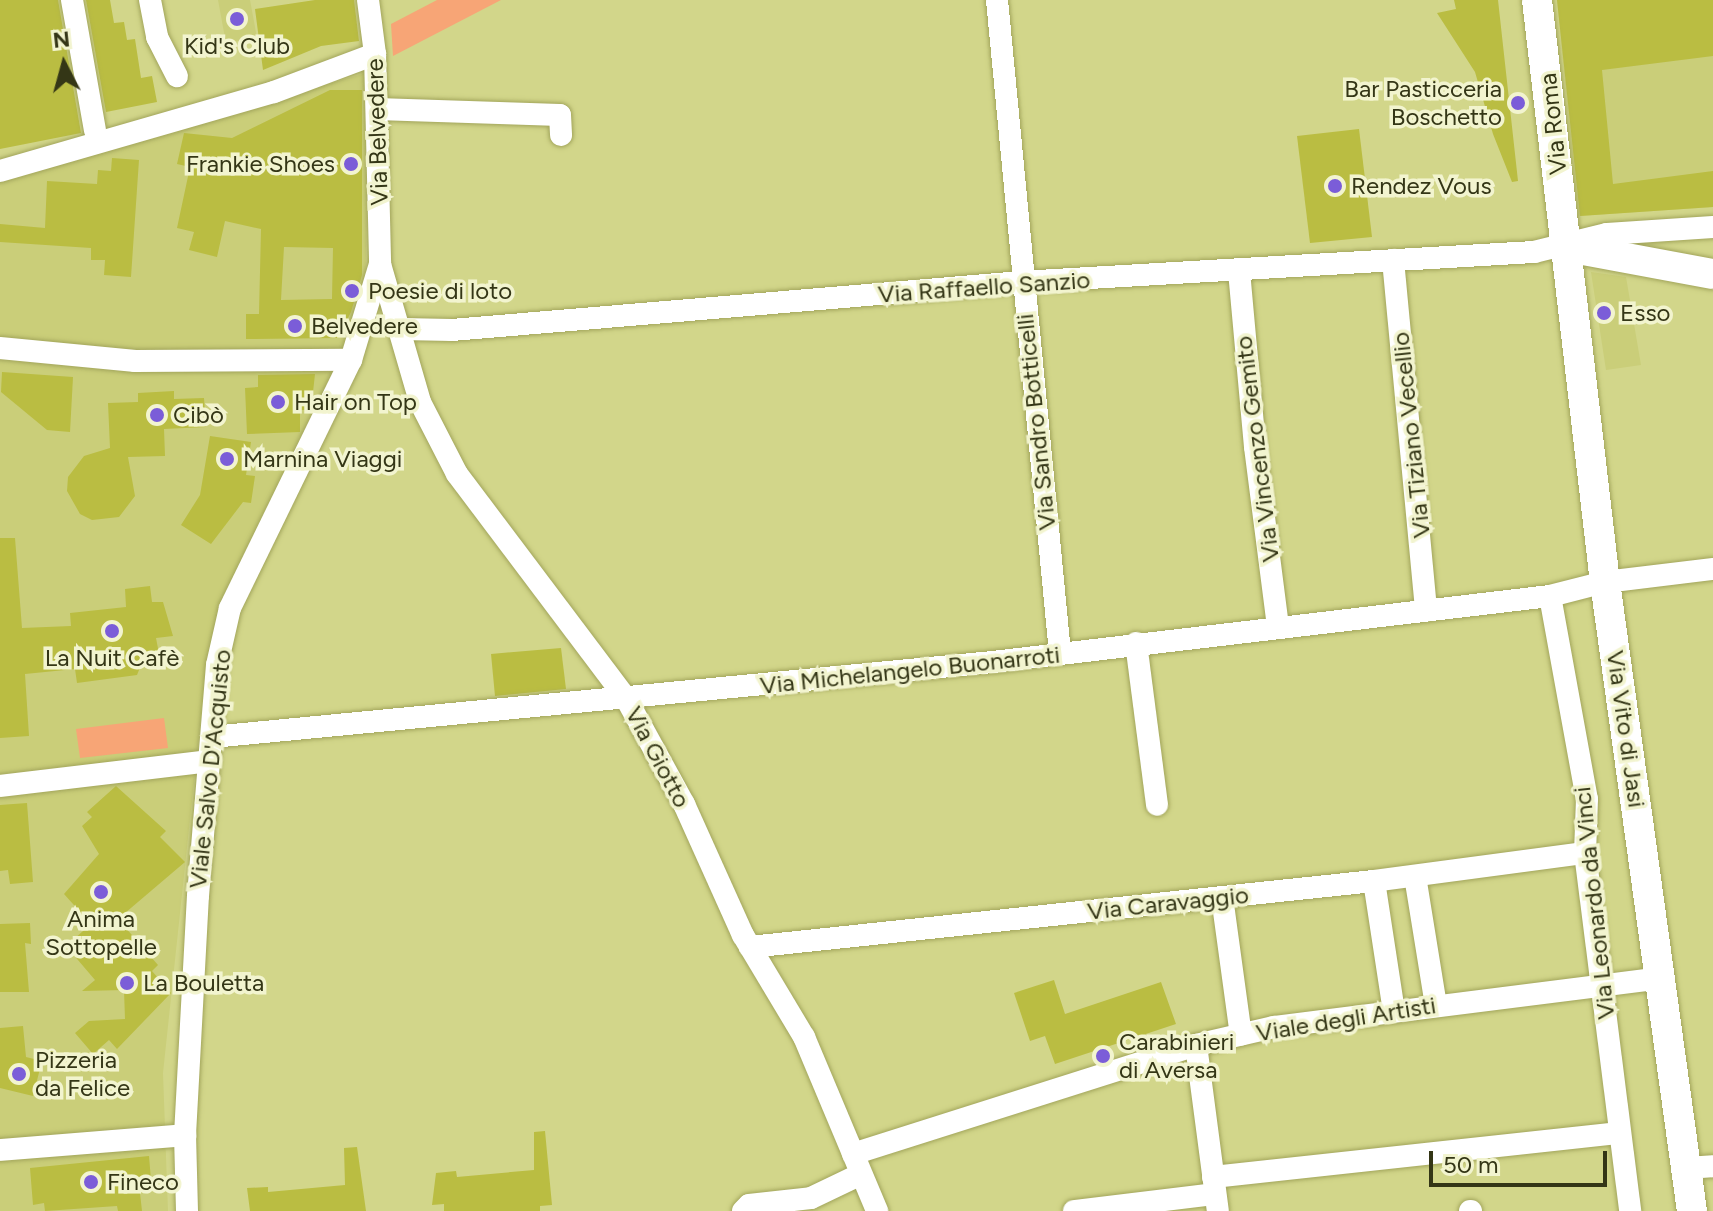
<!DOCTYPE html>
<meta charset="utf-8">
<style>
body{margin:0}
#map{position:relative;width:1713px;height:1211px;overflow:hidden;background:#d2d68a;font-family:Figtree,sans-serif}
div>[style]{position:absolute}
.built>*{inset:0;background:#cace79}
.green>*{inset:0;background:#f7a576}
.building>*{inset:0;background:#babd42}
.roads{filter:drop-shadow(0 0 2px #a2a55b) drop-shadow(0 0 2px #a2a55b)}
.street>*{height:22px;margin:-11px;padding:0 11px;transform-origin:11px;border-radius:11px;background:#fff}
.secondary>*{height:30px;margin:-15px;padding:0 15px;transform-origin:15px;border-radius:15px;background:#fff}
.dots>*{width:22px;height:22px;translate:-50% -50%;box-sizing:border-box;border:4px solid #f2f4cf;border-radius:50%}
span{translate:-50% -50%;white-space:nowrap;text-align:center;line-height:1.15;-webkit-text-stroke:7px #f2f4cf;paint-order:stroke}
.poi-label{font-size:24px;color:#343616}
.right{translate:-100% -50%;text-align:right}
.left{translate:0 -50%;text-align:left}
.street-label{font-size:24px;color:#343616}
.north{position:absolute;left:24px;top:24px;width:80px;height:80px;-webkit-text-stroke:6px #f2f4cf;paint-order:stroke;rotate:354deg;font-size:22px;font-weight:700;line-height:32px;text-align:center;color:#343616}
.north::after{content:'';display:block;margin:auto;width:28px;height:36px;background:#343616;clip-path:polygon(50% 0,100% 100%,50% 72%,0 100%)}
.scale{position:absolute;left:1429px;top:1151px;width:178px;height:36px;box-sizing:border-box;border:4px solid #343616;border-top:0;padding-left:10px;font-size:24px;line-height:28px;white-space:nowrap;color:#343616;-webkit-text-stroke:6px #f2f4cf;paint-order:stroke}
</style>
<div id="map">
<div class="built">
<div style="clip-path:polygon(218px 0,250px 0,257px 38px,226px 43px)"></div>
<div style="clip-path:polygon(1557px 0,1713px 0,1713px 207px,1578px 216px)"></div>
<div style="clip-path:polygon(370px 72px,365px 295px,350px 344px,223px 606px,202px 706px,163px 1073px,168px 1211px,0 1211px,0 177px)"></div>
<div style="clip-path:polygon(1591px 272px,1626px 277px,1641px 365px,1606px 370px)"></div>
</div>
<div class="green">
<div style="clip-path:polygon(437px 0,501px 0,393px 56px,391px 24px)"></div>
<div style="clip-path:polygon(164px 718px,168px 748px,80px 758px,76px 729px)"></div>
</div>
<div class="building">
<div style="clip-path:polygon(0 0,58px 0,81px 133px,0 149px)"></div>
<div style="clip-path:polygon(86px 0,110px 0,114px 23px,124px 22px,127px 40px,135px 39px,141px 78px,152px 76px,157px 102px,106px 112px)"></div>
<div style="clip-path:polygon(315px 0,354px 0,359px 41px,321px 46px,263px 70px,255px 9px)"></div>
<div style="clip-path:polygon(1454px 0,1498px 0,1518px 181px,1512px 182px,1493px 134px,1475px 72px,1437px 13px,1456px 9px)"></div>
<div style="clip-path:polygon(1557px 0,1713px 0,1713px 56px,1602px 70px,1613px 184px,1713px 171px,1713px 207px,1580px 216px)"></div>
<div style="clip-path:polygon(evenodd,330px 90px,362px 90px,362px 275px,351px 312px,338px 338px,246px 339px,246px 314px,259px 314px,261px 229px,225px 221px,217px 257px,189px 250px,194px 232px,177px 228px,190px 167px,177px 164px,184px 133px,232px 138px,330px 90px,284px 247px,333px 248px,332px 299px,281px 300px,284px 247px)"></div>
<div style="clip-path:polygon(1359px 129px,1372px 237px,1310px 243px,1297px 136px)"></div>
<div style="clip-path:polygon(112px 158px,139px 160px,131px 277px,104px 275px,105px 260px,91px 260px,91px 248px,0 242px,0 224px,45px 228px,47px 181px,97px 184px,98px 170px,111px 171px)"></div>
<div style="clip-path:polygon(2px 372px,73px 377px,70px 432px,47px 430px,1px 392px)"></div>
<div style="clip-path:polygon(315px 374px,311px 410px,300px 410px,300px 432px,247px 434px,245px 388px,258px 387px,258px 375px)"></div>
<div style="clip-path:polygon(174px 391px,174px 399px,204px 398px,206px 427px,164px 429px,165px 456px,128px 457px,135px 496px,119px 517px,92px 520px,80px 514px,67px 491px,68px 477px,84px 456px,110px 448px,108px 403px,138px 402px,138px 393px)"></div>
<div style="clip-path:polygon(210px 436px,251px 442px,246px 475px,255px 476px,251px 503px,243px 502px,211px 544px,181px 525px,200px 495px)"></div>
<div style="clip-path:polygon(0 538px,15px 538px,22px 628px,71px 626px,70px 613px,126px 607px,125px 589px,150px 586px,152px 602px,163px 602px,173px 636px,156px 638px,161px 664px,141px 665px,137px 675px,77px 683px,75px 669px,25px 674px,29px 736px,0 738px)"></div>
<div style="clip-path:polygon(561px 648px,566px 689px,495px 696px,491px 654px)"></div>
<div style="clip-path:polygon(116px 786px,166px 831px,160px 837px,185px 862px,118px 919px,158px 965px,152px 971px,171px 993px,117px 1049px,109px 1040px,93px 1054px,75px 1033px,89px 1021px,125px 1019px,124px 990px,82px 991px,95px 980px,72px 953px,81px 946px,74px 939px,91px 924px,64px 894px,99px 854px,82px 826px,92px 817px,87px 812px)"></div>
<div style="clip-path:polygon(27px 803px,33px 882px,10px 884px,8px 870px,0 871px,0 805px)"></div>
<div style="clip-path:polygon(30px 923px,31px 944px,25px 943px,29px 992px,0 992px,0 924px)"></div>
<div style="clip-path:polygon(1054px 980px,1065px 1014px,1161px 982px,1176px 1024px,1055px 1064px,1045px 1036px,1030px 1041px,1014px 993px)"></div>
<div style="clip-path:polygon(23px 1026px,26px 1057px,42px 1061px,33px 1096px,0 1088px,0 1028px)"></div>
<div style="clip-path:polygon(545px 1131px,552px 1205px,540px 1206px,540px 1211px,444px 1211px,444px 1204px,432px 1205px,436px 1173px,456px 1171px,457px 1177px,534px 1170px,534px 1132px)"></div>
<div style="clip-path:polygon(357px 1147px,366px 1211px,250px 1211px,247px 1188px,268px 1187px,268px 1192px,345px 1185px,344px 1148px)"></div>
<div style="clip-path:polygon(149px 1156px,152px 1192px,140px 1193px,142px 1211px,118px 1211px,117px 1206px,45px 1211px,44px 1203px,33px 1205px,30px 1168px)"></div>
</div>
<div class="roads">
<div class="street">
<div style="left:72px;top:0;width:132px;rotate:80deg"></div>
<div style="left:150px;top:0;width:38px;rotate:79deg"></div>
<div style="left:157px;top:37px;width:44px;rotate:62.9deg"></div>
<div style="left:368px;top:0;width:54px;rotate:82.6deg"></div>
<div style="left:375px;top:54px;width:210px;rotate:88.6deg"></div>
<div style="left:380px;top:264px;width:144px;rotate:73.8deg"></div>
<div style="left:420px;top:402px;width:81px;rotate:62.8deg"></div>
<div style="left:457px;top:474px;width:283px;rotate:53deg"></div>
<div style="left:627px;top:700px;width:119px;rotate:61.3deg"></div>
<div style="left:684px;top:804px;width:144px;rotate:65.8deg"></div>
<div style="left:743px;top:935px;width:119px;rotate:59.1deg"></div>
<div style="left:804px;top:1037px;width:189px;rotate:67.2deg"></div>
<div style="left:997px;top:0;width:656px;rotate:84.49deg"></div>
<div style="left:377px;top:109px;width:183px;rotate:1.9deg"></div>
<div style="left:560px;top:115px;width:20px;rotate:87deg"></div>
<div style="left:0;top:171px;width:285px;rotate:-16.1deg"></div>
<div style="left:274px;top:92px;width:108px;rotate:-20.6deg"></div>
<div style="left:1393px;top:260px;width:352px;rotate:84.6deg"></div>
<div style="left:1239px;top:271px;width:177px;rotate:84.8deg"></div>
<div style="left:1255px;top:447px;width:180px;rotate:82.7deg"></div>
<div style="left:401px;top:329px;width:51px;rotate:1.1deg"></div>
<div style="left:452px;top:330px;width:571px;rotate:-4.82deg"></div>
<div style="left:1021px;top:282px;width:514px;rotate:-3.35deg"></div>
<div style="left:1534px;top:252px;width:75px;rotate:-13.9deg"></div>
<div style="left:1607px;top:234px;width:106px;rotate:-3.8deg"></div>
<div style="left:0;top:348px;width:136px;rotate:5.5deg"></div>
<div style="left:135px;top:361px;width:216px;rotate:-0.3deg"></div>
<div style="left:1550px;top:596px;width:206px;rotate:79.7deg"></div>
<div style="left:1587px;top:799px;width:54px;rotate:92.1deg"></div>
<div style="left:1585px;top:853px;width:361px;rotate:82.8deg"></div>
<div style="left:1136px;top:643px;width:163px;rotate:82.6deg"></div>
<div style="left:212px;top:737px;width:785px;rotate:-5.49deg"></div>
<div style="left:993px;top:662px;width:561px;rotate:-6.76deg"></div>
<div style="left:1550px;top:596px;width:57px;rotate:-14.3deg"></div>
<div style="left:1605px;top:582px;width:109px;rotate:-6.9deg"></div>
<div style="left:0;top:786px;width:211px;rotate:-6.8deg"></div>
<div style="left:1415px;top:876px;width:131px;rotate:80.8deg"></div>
<div style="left:1374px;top:881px;width:132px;rotate:81.3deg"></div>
<div style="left:1222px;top:897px;width:139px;rotate:82.2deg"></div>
<div style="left:750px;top:947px;width:627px;rotate:-6.04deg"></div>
<div style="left:1374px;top:881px;width:213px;rotate:-7.6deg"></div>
<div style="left:1196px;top:1045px;width:167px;rotate:82.5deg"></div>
<div style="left:0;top:1150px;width:186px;rotate:-4.6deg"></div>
<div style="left:853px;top:1154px;width:360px;rotate:-17.6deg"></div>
<div style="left:1196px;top:1045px;width:80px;rotate:-13deg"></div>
<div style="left:1274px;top:1027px;width:392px;rotate:-7.2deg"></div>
<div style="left:1687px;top:1168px;width:26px;rotate:-4deg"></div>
<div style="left:1213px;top:1177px;width:409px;rotate:-6.2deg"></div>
<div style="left:187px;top:1211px;width:76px;rotate:-91.5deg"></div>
<div style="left:185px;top:1135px;width:239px;rotate:-86.9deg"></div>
<div style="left:198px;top:896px;width:232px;rotate:-85.3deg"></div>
<div style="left:217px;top:665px;width:58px;rotate:-77.2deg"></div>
<div style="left:230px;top:608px;width:276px;rotate:-64deg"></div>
<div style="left:351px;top:360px;width:100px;rotate:-73.2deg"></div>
<div style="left:743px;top:1211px;width:8px;rotate:-45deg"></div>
<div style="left:749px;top:1205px;width:62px;rotate:-6.4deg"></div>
<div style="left:811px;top:1198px;width:55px;rotate:-25.6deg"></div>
<div style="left:1074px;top:1211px;width:142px;rotate:-6.9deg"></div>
<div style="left:1470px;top:1211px;width:1px"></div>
</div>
<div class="secondary">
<div style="left:1537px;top:0;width:586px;rotate:83.34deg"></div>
<div style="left:1605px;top:582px;width:635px;rotate:82.13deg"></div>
<div style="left:1567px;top:247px;width:148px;rotate:10.5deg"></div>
</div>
</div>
<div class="dots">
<div style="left:237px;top:19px;background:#7b5dd8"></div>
<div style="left:1518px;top:103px;background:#7b5dd8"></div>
<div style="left:351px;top:164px;background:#7b5dd8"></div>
<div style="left:1335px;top:186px;background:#7b5dd8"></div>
<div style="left:352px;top:291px;background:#7b5dd8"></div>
<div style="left:1604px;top:313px;background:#7b5dd8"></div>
<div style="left:295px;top:326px;background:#7b5dd8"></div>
<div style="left:278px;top:402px;background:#7b5dd8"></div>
<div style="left:157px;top:415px;background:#7b5dd8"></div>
<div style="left:227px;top:459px;background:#7b5dd8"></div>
<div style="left:112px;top:631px;background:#7b5dd8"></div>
<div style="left:101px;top:892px;background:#7b5dd8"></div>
<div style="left:127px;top:983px;background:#7b5dd8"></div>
<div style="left:1103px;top:1056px;background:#7b5dd8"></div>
<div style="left:19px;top:1074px;background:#7b5dd8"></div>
<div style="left:91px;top:1182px;background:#7b5dd8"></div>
</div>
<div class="poi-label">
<span style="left:237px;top:46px">Kid's Club</span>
<span class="right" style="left:1502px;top:103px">Bar Pasticceria<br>Boschetto</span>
<span class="right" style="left:335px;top:164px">Frankie Shoes</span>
<span class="left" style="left:1351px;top:186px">Rendez Vous</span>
<span class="left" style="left:368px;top:291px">Poesie di loto</span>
<span class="left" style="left:1620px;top:313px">Esso</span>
<span class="left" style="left:311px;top:326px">Belvedere</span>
<span class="left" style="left:294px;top:402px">Hair on Top</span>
<span class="left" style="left:173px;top:415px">Cibò</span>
<span class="left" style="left:243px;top:459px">Marnina Viaggi</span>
<span style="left:112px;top:658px">La Nuit Cafè</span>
<span style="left:101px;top:933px">Anima<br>Sottopelle</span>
<span class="left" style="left:143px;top:983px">La Bouletta</span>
<span class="left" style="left:1119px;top:1056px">Carabinieri<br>di Aversa</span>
<span class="left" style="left:35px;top:1074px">Pizzeria<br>da Felice</span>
<span class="left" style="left:107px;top:1182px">Fineco</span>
</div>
<div class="street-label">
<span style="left:1553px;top:124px;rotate:-96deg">Via Roma</span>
<span style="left:377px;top:132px;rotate:-92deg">Via Belvedere</span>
<span style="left:984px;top:287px;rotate:-4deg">Via Raffaello Sanzio</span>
<span style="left:1036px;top:422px;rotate:-96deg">Via Sandro Botticelli</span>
<span style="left:1411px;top:435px;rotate:-96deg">Via Tiziano Vecellio</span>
<span style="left:1257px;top:449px;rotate:-97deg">Via Vincenzo Gemito</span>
<span style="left:910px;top:670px;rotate:-6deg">Via Michelangelo Buonarroti</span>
<span style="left:1626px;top:729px;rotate:82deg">Via Vito di Jasi</span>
<span style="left:658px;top:757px;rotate:62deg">Via Giotto</span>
<span style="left:210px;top:769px;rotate:-84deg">Viale Salvo D'Acquisto</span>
<span style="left:1168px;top:903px;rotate:-6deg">Via Caravaggio</span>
<span style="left:1594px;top:903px;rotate:-96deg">Via Leonardo da Vinci</span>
<span style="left:1346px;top:1019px;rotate:-9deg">Viale degli Artisti</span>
</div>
<div class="north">N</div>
<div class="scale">50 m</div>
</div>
